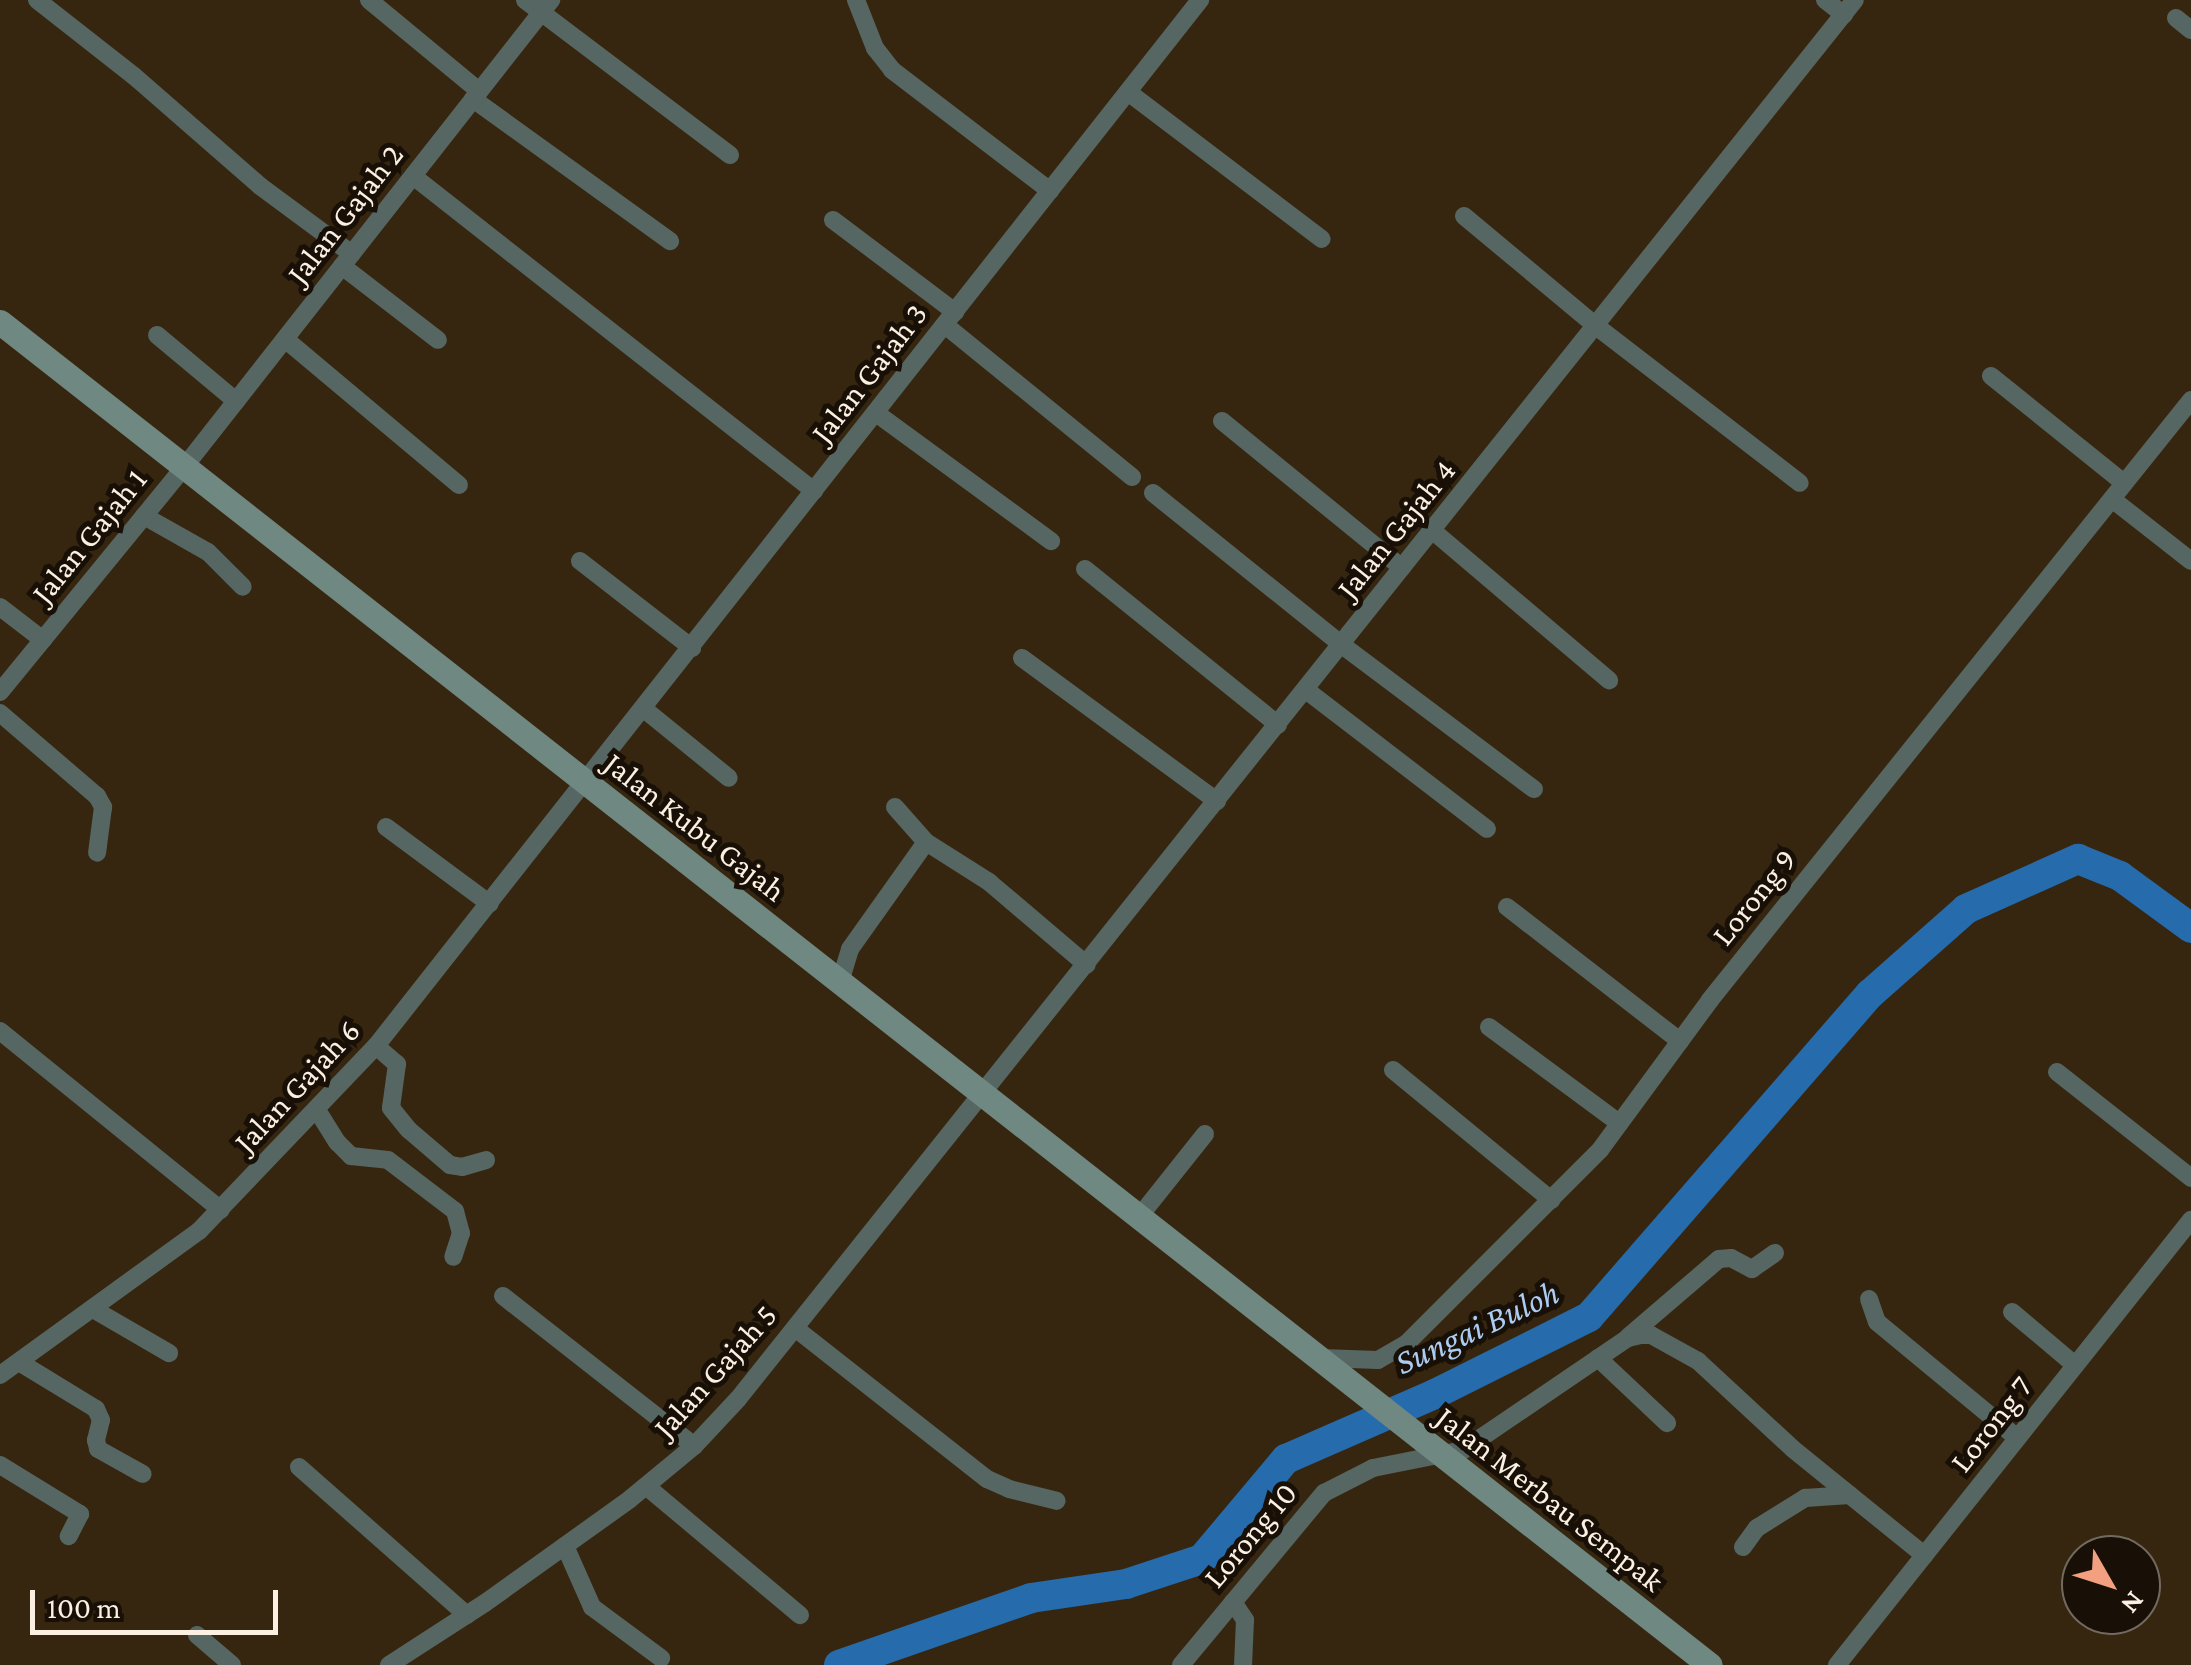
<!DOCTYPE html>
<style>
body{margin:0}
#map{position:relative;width:2191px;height:1665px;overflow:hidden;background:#37260f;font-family:"Crimson Pro",serif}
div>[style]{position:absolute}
.river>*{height:30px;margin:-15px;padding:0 15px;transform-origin:15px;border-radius:15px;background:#266bac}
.street>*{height:18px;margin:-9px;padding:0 9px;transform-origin:9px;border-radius:9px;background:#566662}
.secondary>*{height:25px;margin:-12.5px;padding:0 12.5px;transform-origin:12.5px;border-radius:12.5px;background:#6f8882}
span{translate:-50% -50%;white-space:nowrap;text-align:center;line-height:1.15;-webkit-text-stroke:10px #181007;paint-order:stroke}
.street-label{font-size:32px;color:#fbf0e2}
.water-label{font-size:35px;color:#accdf1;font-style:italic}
.north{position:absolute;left:2061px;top:1535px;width:100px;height:100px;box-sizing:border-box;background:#181007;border:2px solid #736a5f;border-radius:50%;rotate:129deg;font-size:28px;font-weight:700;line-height:40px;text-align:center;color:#fbf0e2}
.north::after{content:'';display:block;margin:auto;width:35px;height:45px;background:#f2a07f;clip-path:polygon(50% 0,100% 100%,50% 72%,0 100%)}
.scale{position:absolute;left:30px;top:1590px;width:248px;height:45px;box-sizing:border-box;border:5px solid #fbf0e2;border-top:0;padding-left:12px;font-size:30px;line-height:35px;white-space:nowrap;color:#fbf0e2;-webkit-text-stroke:8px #181007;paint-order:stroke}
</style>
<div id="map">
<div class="river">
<div style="left:839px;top:1665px;width:203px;rotate:-19.2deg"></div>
<div style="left:1031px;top:1598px;width:96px;rotate:-8.4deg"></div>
<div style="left:1126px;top:1584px;width:80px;rotate:-18.2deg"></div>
<div style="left:1202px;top:1559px;width:131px;rotate:-50deg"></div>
<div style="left:1286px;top:1459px;width:163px;rotate:-23.6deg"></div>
<div style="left:1435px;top:1394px;width:172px;rotate:-26.6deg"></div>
<div style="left:1589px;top:1317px;width:428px;rotate:-49deg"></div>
<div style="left:1870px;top:994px;width:128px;rotate:-41.5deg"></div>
<div style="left:1966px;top:909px;width:123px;rotate:-24.1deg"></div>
<div style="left:2078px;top:859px;width:45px;rotate:22deg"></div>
<div style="left:2120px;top:876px;width:88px;rotate:36.2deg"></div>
</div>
<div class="street">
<div style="left:37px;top:0;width:123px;rotate:38.1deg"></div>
<div style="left:134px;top:76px;width:167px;rotate:41.1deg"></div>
<div style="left:260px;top:186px;width:114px;rotate:36.5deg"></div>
<div style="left:369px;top:0;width:143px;rotate:39.6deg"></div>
<div style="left:525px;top:0;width:257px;rotate:37.1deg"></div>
<div style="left:856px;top:0;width:52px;rotate:68.4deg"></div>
<div style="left:875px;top:48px;width:28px;rotate:52deg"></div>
<div style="left:892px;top:70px;width:199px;rotate:37.4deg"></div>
<div style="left:1825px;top:0;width:24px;rotate:38deg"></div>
<div style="left:2176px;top:18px;width:19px;rotate:39deg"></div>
<div style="left:1128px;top:92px;width:243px;rotate:37.2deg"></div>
<div style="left:473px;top:99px;width:243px;rotate:35.8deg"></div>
<div style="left:413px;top:176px;width:510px;rotate:38.15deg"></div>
<div style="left:1464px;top:216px;width:172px;rotate:39.8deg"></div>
<div style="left:1596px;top:326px;width:257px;rotate:37.6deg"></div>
<div style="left:833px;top:220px;width:153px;rotate:37deg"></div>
<div style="left:342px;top:266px;width:121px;rotate:37.6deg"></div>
<div style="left:945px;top:325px;width:241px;rotate:39.1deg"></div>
<div style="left:157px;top:335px;width:103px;rotate:39.9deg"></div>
<div style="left:285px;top:339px;width:227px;rotate:40deg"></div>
<div style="left:1991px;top:376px;width:171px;rotate:38.8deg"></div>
<div style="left:876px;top:413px;width:217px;rotate:36.2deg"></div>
<div style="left:1222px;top:421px;width:232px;rotate:39.2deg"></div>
<div style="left:1153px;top:493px;width:243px;rotate:38.8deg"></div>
<div style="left:1342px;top:645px;width:240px;rotate:36.9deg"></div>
<div style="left:2112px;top:499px;width:100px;rotate:38.1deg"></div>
<div style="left:144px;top:516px;width:73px;rotate:29.4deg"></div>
<div style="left:208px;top:552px;width:49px;rotate:45deg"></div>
<div style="left:1433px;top:531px;width:231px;rotate:40.3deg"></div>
<div style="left:580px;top:561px;width:142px;rotate:37.8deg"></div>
<div style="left:1085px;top:569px;width:248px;rotate:38.9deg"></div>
<div style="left:0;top:607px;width:54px;rotate:37.5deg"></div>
<div style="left:1022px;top:658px;width:242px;rotate:36.3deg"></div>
<div style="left:1306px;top:690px;width:228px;rotate:37.5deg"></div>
<div style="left:0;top:692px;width:292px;rotate:-50.7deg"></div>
<div style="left:185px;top:466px;width:593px;rotate:-51.85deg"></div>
<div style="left:644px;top:709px;width:109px;rotate:39.1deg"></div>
<div style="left:0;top:713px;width:128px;rotate:40.6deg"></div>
<div style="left:97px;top:796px;width:13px;rotate:61deg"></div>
<div style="left:103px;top:807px;width:46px;rotate:97.4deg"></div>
<div style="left:895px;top:807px;width:47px;rotate:48.5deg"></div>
<div style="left:926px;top:842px;width:75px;rotate:32.4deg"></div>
<div style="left:989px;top:882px;width:128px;rotate:40.3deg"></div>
<div style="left:386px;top:827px;width:129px;rotate:36.5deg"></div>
<div style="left:1507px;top:907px;width:219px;rotate:37.8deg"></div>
<div style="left:840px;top:982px;width:34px;rotate:-73deg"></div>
<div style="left:850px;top:949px;width:131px;rotate:-54.6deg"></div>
<div style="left:1489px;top:1027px;width:162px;rotate:36.4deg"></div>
<div style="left:0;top:1031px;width:284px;rotate:39deg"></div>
<div style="left:376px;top:1046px;width:28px;rotate:41deg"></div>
<div style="left:397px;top:1064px;width:44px;rotate:97.8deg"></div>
<div style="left:391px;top:1108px;width:28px;rotate:51deg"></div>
<div style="left:409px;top:1130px;width:54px;rotate:40.5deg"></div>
<div style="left:450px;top:1165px;width:12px;rotate:9deg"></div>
<div style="left:462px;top:1167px;width:25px;rotate:-16deg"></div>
<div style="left:1393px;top:1070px;width:205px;rotate:39.4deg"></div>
<div style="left:2057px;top:1072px;width:171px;rotate:38.3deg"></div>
<div style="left:317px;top:1110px;width:38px;rotate:58deg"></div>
<div style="left:337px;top:1142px;width:20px;rotate:45deg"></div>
<div style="left:351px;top:1156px;width:37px;rotate:6deg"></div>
<div style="left:388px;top:1160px;width:84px;rotate:37.3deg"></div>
<div style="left:455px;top:1211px;width:23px;rotate:75deg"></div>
<div style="left:461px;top:1233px;width:25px;rotate:108deg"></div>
<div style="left:1139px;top:1217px;width:106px;rotate:-51.5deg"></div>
<div style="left:503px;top:1296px;width:243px;rotate:38.1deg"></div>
<div style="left:1869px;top:1299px;width:24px;rotate:71deg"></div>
<div style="left:1877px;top:1322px;width:182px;rotate:39.6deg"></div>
<div style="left:93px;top:1309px;width:88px;rotate:30.1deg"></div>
<div style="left:2012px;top:1312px;width:82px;rotate:40.1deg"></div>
<div style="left:795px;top:1328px;width:244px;rotate:38.2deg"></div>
<div style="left:987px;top:1479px;width:24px;rotate:24deg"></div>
<div style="left:1009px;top:1489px;width:49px;rotate:14deg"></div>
<div style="left:1628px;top:1337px;width:120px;rotate:-40.6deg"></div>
<div style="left:1719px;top:1259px;width:12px;rotate:-5deg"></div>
<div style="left:1731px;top:1258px;width:24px;rotate:28deg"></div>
<div style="left:1752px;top:1269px;width:28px;rotate:-35deg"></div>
<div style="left:1321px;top:1358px;width:57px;rotate:2deg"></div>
<div style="left:1378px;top:1360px;width:32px;rotate:-30deg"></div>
<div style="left:1406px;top:1344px;width:274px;rotate:-45deg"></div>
<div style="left:1600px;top:1150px;width:186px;rotate:-53.7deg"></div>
<div style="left:1710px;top:1000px;width:769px;rotate:-51.28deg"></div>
<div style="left:1598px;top:1358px;width:95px;rotate:43.3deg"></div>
<div style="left:19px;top:1362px;width:90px;rotate:31.4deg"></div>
<div style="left:96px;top:1409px;width:12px;rotate:66deg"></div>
<div style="left:101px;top:1420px;width:21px;rotate:104deg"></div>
<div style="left:96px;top:1440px;width:9px;rotate:77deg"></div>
<div style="left:98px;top:1449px;width:51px;rotate:29.1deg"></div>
<div style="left:0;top:1375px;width:246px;rotate:-35.9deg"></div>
<div style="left:199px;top:1231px;width:256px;rotate:-46.3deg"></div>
<div style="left:376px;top:1046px;width:1332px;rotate:-51.77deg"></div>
<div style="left:0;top:1465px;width:94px;rotate:31.5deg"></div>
<div style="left:80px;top:1514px;width:25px;rotate:117deg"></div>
<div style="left:299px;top:1467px;width:224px;rotate:41.4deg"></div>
<div style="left:646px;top:1486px;width:201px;rotate:40deg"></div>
<div style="left:565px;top:1546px;width:67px;rotate:66.1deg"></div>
<div style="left:592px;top:1607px;width:86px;rotate:36.5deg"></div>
<div style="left:1743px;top:1547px;width:24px;rotate:-54deg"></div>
<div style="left:1757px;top:1528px;width:57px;rotate:-32deg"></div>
<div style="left:1805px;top:1498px;width:45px;rotate:-3.8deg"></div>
<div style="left:1233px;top:1602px;width:22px;rotate:56deg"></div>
<div style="left:1245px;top:1620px;width:45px;rotate:92.5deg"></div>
<div style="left:197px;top:1635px;width:46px;rotate:40.6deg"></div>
<div style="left:389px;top:1665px;width:114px;rotate:-32.9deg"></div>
<div style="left:485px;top:1603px;width:178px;rotate:-35.6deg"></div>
<div style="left:630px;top:1499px;width:83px;rotate:-39.6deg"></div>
<div style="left:694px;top:1446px;width:64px;rotate:-46.9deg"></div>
<div style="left:738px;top:1399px;width:1790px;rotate:-51.4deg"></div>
<div style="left:1181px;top:1665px;width:224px;rotate:-50.3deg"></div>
<div style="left:1324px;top:1493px;width:55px;rotate:-27deg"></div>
<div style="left:1373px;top:1468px;width:92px;rotate:-11.3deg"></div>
<div style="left:1463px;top:1450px;width:199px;rotate:-34.2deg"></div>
<div style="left:1628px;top:1338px;width:13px;rotate:-13deg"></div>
<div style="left:1641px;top:1335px;width:10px"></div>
<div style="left:1651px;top:1335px;width:54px;rotate:29deg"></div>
<div style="left:1698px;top:1361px;width:129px;rotate:42.8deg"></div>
<div style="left:1793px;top:1449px;width:169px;rotate:39deg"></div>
<div style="left:1837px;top:1665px;width:569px;rotate:-51.5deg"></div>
</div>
<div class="secondary">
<div style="left:0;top:322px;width:2174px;rotate:38.15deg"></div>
</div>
<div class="street-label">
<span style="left:345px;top:214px;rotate:-52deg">Jalan Gajah 2</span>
<span style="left:869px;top:373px;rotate:-52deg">Jalan Gajah 3</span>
<span style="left:1396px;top:529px;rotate:-51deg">Jalan Gajah 4</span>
<span style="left:89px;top:536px;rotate:-51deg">Jalan Gajah 1</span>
<span style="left:695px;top:827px;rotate:38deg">Jalan Kubu Gajah</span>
<span style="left:1754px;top:897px;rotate:-51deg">Lorong 9</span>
<span style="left:297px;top:1086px;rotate:-47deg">Jalan Gajah 6</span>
<span style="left:715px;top:1371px;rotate:-48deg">Jalan Gajah 5</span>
<span style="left:1991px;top:1424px;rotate:-52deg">Lorong 7</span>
<span style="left:1550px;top:1499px;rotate:38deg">Jalan Merbau Sempak</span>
<span style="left:1250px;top:1535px;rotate:-50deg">Lorong 10</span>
</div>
<div class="water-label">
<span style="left:1477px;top:1328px;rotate:-25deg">Sungai Buloh</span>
</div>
<div class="north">N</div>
<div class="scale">100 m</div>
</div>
